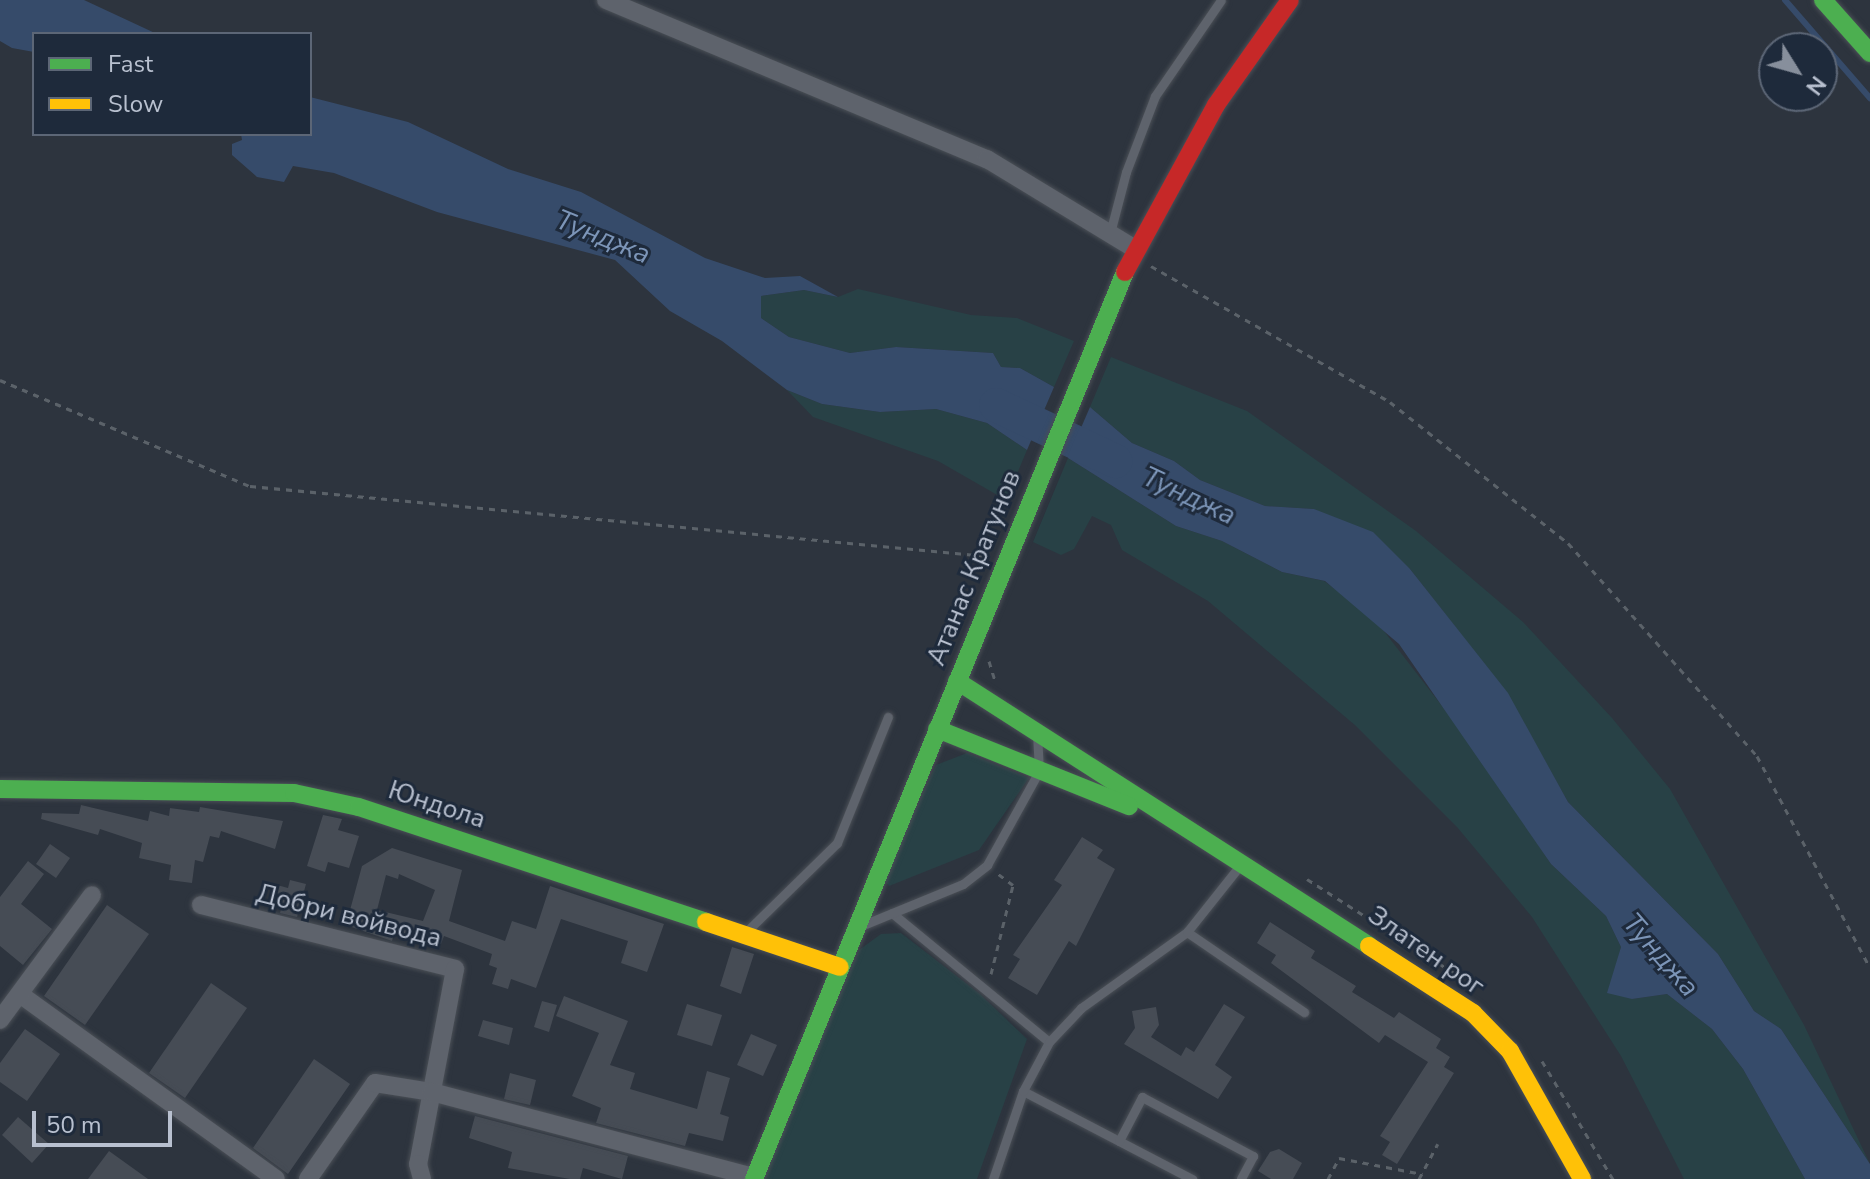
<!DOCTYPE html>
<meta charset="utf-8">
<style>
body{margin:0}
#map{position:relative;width:1870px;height:1179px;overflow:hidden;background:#2d343e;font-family:"Nunito Sans",sans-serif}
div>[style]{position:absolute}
.green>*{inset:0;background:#284146}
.water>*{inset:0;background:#364b6a}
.stream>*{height:6px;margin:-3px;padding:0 3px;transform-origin:3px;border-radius:3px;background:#364b6a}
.river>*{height:34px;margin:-17px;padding:0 17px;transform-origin:17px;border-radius:17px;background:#364b6a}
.building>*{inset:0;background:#464c55}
.path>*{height:3px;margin-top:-1.5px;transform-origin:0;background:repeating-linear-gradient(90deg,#5b6269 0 6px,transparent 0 12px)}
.roads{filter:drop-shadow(0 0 2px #4a4f56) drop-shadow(0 0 2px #4a4f56)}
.lane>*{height:9px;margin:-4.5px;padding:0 4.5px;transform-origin:4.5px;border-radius:4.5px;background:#5e636c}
.street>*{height:18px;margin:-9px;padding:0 9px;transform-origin:9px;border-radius:9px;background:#5e636c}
.fast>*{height:18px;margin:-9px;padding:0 9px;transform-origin:9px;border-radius:9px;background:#4caf50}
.slow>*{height:18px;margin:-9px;padding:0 9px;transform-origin:9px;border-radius:9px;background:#ffc107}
.jam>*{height:18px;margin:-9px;padding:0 9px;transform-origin:9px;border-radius:9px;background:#c62828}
span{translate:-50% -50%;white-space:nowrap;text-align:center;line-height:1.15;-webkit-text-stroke:6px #1e2a3b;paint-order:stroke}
.street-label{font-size:26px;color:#b8c0cf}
.water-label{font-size:28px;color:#7c95b8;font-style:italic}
.legend{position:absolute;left:32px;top:32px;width:280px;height:104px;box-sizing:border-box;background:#1e2a3b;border:2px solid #5c6676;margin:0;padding:10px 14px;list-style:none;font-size:24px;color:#b8c0cf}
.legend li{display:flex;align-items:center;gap:16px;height:40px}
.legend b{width:40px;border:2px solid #5c6676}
.north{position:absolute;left:1758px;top:32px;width:80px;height:80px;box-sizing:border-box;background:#1e2a3b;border:2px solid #5c6676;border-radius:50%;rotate:127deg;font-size:22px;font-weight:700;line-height:32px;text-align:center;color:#b8c0cf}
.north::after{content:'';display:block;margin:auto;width:28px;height:36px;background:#878f9c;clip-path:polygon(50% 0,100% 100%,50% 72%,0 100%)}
.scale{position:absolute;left:32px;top:1111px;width:140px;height:36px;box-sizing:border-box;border:4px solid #b8c0cf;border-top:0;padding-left:10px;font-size:24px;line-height:28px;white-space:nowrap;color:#b8c0cf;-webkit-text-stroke:6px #1e2a3b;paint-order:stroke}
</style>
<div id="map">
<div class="green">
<div style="clip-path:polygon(858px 289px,971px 315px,1017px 318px,1074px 341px,1054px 387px,1020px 368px,1001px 367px,993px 353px,896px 347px,850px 353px,789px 337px,761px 318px,760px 296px,804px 290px,838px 297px)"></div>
<div style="clip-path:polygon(1111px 357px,1247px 411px,1416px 531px,1523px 622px,1612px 718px,1670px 789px,1804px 1025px,1870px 1164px,1781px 1029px,1754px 1011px,1718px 954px,1568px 802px,1507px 693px,1410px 569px,1314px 509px,1265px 506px,1200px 480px,1174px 461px,1132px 443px,1090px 407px)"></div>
<div style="clip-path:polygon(787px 390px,822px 404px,880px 412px,936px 409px,987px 423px,1027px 450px,1006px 500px,938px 461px,813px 417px)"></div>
<div style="clip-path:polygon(1068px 458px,1176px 526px,1222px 541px,1282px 572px,1324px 581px,1373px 617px,1459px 728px,1551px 864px,1606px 916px,1621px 947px,1616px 968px,1632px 999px,1667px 994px,1712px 1029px,1743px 1069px,1805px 1179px,1684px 1179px,1621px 1056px,1532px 917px,1457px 827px,1356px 726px,1208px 601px,1122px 550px,1111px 525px,1092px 516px,1074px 549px,1061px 555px,1033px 542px)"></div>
<div style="clip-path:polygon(967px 753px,1029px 778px,979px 850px,889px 886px,883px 879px,936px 765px)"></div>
<div style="clip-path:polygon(901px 933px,980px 994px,1027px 1039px,977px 1179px,761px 1179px,859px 950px,881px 934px)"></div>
</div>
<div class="water">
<div style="clip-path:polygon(0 0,84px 0,157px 34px,34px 34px,34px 52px,12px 48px,0 41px)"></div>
<div style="clip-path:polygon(310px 97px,408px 122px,508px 169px,581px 192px,705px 258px,765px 278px,800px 276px,838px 297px,804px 290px,761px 296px,761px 318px,789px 337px,850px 353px,896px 347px,993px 353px,1001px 367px,1020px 368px,1054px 387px,1027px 450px,987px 423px,936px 409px,880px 412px,822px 404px,787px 390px,722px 341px,670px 311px,615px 260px,437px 212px,334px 173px,293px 166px,284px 182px,257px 177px,232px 155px,232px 144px,242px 140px,241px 134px,310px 134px)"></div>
<div style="clip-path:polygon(1090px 407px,1132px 443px,1174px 461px,1200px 480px,1265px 506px,1314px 509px,1373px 532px,1410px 569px,1508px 693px,1568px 802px,1718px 954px,1754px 1011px,1781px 1029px,1870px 1164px,1870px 1179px,1805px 1179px,1743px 1069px,1712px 1029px,1667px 994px,1632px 999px,1607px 993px,1621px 947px,1606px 916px,1551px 864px,1399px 644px,1325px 581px,1282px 572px,1222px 541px,1176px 526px,1068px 458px)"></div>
</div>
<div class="stream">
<div style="left:1785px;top:0;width:130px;rotate:49.1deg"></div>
</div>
<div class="river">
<div style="left:996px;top:405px;width:132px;rotate:25.2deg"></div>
</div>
<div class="building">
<div style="clip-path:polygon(81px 805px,148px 821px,150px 811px,169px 816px,170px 808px,199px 812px,200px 807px,283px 821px,275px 849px,221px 831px,219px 838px,210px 836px,203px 862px,195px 860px,192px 883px,169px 880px,171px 865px,139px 858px,142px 843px,100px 829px,98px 835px,41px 819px,42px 813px,79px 814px)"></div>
<div style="clip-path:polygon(323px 815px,342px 819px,338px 830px,359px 836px,349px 868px,328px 862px,325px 872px,307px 866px)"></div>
<div style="clip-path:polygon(1082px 837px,1103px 850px,1097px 858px,1115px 869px,1076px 946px,1069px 941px,1037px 995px,1008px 978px,1020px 959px,1013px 955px,1062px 885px,1054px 880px)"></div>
<div style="clip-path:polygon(50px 844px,70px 858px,56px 878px,36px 864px)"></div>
<div style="clip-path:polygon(evenodd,392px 848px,462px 870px,449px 921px,505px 941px,512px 921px,536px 929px,550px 886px,664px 924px,647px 972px,621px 963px,628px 941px,561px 919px,536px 988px,511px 979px,508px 989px,492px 984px,497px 968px,489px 965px,492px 954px,444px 936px,441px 944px,394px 934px,392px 941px,346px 925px,362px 866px,392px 848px,399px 874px,435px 890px,423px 921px,377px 910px,386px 875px,398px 879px,399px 874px)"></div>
<div style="clip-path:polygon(28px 861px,44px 874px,21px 904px,52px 929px,23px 965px,0 946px,0 897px)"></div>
<div style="clip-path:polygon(290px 880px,306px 884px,297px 917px,280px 913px,282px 905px,272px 903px,277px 885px,288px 888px)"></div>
<div style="clip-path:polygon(107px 905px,149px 934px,85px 1025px,44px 996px)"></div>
<div style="clip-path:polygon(1270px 922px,1315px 951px,1311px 958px,1356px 986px,1352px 992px,1394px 1018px,1399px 1012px,1441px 1039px,1436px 1048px,1450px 1057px,1444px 1067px,1454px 1073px,1397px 1164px,1382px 1155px,1390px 1142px,1380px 1136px,1428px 1062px,1385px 1035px,1379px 1043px,1271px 963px,1276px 955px,1257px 943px)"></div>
<div style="clip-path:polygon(732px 947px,754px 954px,741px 994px,720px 986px)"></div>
<div style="clip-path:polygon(211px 983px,247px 1008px,185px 1098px,149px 1073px)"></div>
<div style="clip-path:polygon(564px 996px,628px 1021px,610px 1065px,635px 1073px,630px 1089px,697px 1109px,707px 1071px,730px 1078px,720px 1114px,729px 1117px,723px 1141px,689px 1133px,685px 1146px,596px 1123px,601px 1108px,572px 1096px,599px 1033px,556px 1016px)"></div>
<div style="clip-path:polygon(542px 1001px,557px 1005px,549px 1032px,534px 1027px)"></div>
<div style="clip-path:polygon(687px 1004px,722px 1015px,712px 1046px,677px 1035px)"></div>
<div style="clip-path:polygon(1224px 1004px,1245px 1017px,1215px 1065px,1232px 1077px,1218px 1099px,1124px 1044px,1135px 1028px,1132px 1011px,1156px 1007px,1159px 1025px,1151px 1037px,1181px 1056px,1186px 1047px,1194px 1052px)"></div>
<div style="clip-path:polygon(483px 1020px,513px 1028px,509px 1045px,478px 1036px)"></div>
<div style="clip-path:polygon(25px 1029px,60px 1054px,27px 1101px,0 1082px,0 1063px)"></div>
<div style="clip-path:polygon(751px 1034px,777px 1045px,763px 1076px,737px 1065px)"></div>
<div style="clip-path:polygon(314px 1059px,350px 1084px,288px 1174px,253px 1148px)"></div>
<div style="clip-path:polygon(510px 1073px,536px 1080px,530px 1105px,504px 1099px)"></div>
<div style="clip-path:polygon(475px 1116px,628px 1156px,622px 1179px,583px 1168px,580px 1179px,570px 1179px,508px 1168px,512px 1152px,469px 1138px)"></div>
<div style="clip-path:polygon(18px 1117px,49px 1144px,32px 1163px,2px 1135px)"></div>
<div style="clip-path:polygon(1279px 1149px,1302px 1163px,1293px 1179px,1271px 1179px,1258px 1171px,1270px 1152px)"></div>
<div style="clip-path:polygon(109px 1151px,148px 1179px,88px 1179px)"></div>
</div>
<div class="path">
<div style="left:1151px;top:266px;width:275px;rotate:29.6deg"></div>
<div style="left:1390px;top:402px;width:227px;rotate:38.4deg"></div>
<div style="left:1568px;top:543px;width:285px;rotate:48.4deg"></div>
<div style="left:1757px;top:756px;width:240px;rotate:61.9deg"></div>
<div style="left:0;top:380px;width:272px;rotate:23deg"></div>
<div style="left:250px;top:486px;width:740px;rotate:5.43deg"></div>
<div style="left:989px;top:661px;width:21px;rotate:73deg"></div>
<div style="left:1307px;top:879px;width:201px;rotate:32.6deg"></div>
<div style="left:991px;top:974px;width:92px;rotate:-76.1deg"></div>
<div style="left:1013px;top:885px;width:21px;rotate:-143deg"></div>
<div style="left:1542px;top:1061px;width:138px;rotate:59deg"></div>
<div style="left:1328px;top:1179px;width:24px;rotate:-62deg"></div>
<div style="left:1339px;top:1158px;width:85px;rotate:10.9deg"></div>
<div style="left:1419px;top:1179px;width:40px;rotate:-62deg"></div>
</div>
<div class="roads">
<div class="lane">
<div style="left:1110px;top:233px;width:63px;rotate:-75.3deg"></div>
<div style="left:1126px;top:172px;width:81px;rotate:-69.1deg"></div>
<div style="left:1155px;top:96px;width:116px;rotate:-55.5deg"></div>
<div style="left:892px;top:913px;width:203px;rotate:39.4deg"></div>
<div style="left:863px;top:925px;width:108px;rotate:-22.3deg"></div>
<div style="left:963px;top:884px;width:31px;rotate:-38deg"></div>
<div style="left:987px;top:865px;width:107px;rotate:-61deg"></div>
<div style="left:1039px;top:771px;width:35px;rotate:-93deg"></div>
<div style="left:746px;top:932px;width:127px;rotate:-44.4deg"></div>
<div style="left:837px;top:843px;width:136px;rotate:-68deg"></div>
<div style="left:1187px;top:932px;width:142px;rotate:34.4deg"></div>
<div style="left:1023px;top:1091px;width:191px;rotate:27.5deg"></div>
<div style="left:1119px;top:1141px;width:50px;rotate:-62.4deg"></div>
<div style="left:1142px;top:1097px;width:126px;rotate:28deg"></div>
<div style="left:1253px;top:1156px;width:26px;rotate:118deg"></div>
<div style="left:993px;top:1179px;width:93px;rotate:-71.2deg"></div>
<div style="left:1023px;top:1091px;width:55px;rotate:-62deg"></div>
<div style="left:1049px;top:1042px;width:47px;rotate:-46.7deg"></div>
<div style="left:1081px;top:1008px;width:130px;rotate:-35.6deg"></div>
<div style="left:1187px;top:932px;width:87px;rotate:-51.5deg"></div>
</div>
<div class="street">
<div style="left:606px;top:0;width:413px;rotate:22.7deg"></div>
<div style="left:987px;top:159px;width:173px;rotate:31.3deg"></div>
<div style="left:201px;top:905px;width:262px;rotate:14.1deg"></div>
<div style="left:455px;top:969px;width:198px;rotate:100.7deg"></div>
<div style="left:418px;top:1164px;width:16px;rotate:75deg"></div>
<div style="left:21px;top:995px;width:314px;rotate:35.8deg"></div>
<div style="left:0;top:1020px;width:155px;rotate:-53.6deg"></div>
<div style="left:308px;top:1179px;width:117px;rotate:-55.1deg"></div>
<div style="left:375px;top:1083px;width:58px;rotate:9deg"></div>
<div style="left:432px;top:1092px;width:333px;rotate:14.8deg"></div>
</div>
<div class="fast">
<div style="left:1823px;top:0;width:71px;rotate:48.4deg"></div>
<div style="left:957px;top:681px;width:490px;rotate:32.7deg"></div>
<div style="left:937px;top:729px;width:207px;rotate:21.9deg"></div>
<div style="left:0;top:789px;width:294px;rotate:0.8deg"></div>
<div style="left:294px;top:793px;width:66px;rotate:12.2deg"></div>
<div style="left:359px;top:807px;width:366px;rotate:18.3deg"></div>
<div style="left:754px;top:1179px;width:980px;rotate:-67.75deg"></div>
</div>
<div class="slow">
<div style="left:706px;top:922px;width:141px;rotate:18.6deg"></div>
<div style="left:1369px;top:946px;width:124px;rotate:32.8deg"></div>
<div style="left:1473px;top:1013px;width:53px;rotate:45.8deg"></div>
<div style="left:1510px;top:1051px;width:147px;rotate:60.6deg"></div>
</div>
<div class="jam">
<div style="left:1125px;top:272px;width:190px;rotate:-61.4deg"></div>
<div style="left:1216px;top:105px;width:128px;rotate:-54.8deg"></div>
</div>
</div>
<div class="street-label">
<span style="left:974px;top:568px;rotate:-68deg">Атанас Кратунов</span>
<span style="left:437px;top:805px;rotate:18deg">Юндола</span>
<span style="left:349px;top:916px;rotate:14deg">Добри войвода</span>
<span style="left:1426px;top:951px;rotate:35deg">Златен рог</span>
</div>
<div class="water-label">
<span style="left:603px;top:237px;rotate:22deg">Тунджа</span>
<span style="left:1189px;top:496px;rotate:25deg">Тунджа</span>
<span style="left:1661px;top:955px;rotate:49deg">Тунджа</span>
</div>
<ul class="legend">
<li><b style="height:10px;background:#4caf50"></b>Fast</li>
<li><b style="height:10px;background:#ffc107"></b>Slow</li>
</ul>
<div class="north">N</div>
<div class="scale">50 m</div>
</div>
